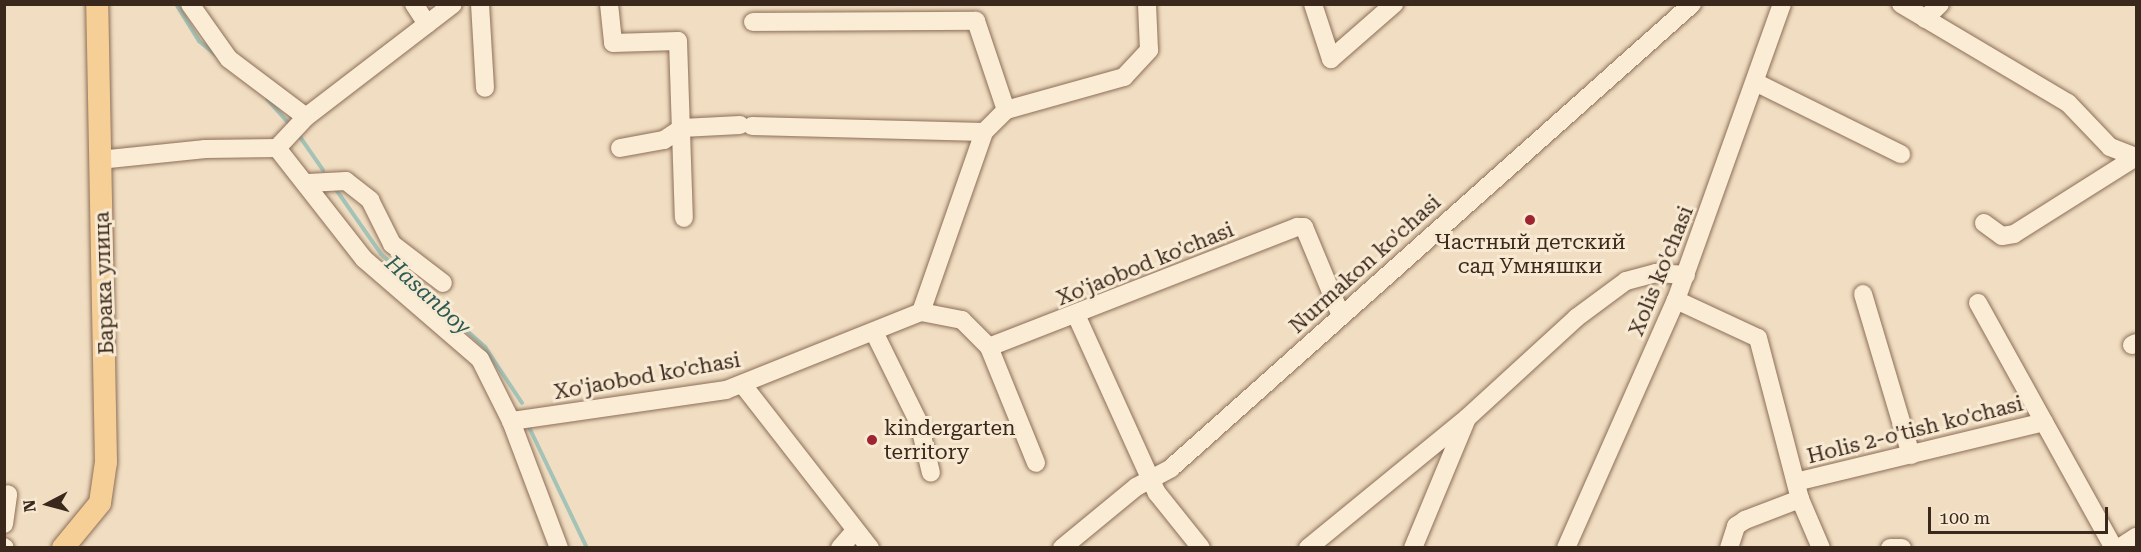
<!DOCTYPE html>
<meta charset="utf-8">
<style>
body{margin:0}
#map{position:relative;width:2141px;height:552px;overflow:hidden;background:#f1dec2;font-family:"Roboto Serif",serif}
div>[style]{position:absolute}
.stream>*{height:4px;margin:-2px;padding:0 2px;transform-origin:2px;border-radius:2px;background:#a4c3b7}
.roads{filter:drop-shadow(0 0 2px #8c6e58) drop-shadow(0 0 2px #8c6e58)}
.minor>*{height:18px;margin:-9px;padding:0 9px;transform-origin:9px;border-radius:9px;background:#fbecd6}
.major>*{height:22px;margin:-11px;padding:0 11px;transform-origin:11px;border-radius:11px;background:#f6cf97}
.dots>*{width:16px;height:16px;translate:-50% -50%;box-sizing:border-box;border:3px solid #f7e9d2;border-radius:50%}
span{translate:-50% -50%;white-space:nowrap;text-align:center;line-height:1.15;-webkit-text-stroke:6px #f7e9d2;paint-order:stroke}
.poi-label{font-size:21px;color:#3a281d}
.left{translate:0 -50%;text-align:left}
.street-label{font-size:21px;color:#3a281d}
.water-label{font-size:22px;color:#2b5b53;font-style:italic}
.frame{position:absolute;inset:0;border:6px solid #3a281d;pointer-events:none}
.north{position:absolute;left:18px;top:474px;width:60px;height:60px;-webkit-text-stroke:4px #f7e9d2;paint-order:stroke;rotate:264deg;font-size:16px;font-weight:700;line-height:24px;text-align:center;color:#3a281d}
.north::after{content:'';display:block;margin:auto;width:21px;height:27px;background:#3a281d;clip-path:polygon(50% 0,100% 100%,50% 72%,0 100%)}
.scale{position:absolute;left:1928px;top:507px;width:180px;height:27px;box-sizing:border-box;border:3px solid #3a281d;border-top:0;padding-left:8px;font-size:18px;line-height:21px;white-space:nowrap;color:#3a281d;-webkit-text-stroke:4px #f7e9d2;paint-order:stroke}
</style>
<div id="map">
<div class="stream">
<div style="left:176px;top:4px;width:44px;rotate:58.1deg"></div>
<div style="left:199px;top:41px;width:25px;rotate:40deg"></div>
<div style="left:267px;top:99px;width:31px;rotate:48deg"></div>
<div style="left:298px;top:134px;width:44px;rotate:55.2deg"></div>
<div style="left:335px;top:188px;width:80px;rotate:55.1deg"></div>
<div style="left:381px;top:254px;width:140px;rotate:41.8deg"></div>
<div style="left:485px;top:347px;width:67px;rotate:56.5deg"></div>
<div style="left:528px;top:425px;width:136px;rotate:64.4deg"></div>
</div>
<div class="roads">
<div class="minor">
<div style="left:190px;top:4px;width:67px;rotate:54.7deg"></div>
<div style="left:229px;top:59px;width:96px;rotate:37deg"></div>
<div style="left:414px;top:4px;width:24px;rotate:57deg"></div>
<div style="left:480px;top:4px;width:84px;rotate:86.6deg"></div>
<div style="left:609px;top:4px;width:39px;rotate:84deg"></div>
<div style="left:613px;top:43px;width:65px;rotate:-1.8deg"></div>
<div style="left:678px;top:41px;width:177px;rotate:88.1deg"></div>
<div style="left:1313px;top:4px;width:58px;rotate:71.9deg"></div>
<div style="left:1331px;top:59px;width:84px;rotate:-41.1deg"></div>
<div style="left:1901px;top:4px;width:194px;rotate:30.7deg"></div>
<div style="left:2068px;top:103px;width:61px;rotate:46.3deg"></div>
<div style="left:2110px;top:147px;width:28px;rotate:21deg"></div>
<div style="left:1925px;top:19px;width:21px;rotate:-45deg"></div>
<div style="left:753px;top:22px;width:223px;rotate:-0.3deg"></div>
<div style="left:976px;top:21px;width:94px;rotate:71.4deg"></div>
<div style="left:1755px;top:82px;width:163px;rotate:26.3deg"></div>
<div style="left:752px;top:126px;width:232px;rotate:1.5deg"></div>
<div style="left:277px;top:148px;width:42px;rotate:-46.9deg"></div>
<div style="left:306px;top:117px;width:185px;rotate:-37.5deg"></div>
<div style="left:620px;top:148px;width:45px;rotate:-10.3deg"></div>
<div style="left:664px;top:140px;width:22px;rotate:-34deg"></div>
<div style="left:682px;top:128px;width:58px;rotate:-3deg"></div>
<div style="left:99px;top:160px;width:107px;rotate:-5.9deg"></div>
<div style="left:205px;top:149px;width:72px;rotate:-0.8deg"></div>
<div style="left:277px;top:148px;width:141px;rotate:51.9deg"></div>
<div style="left:364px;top:259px;width:153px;rotate:40.8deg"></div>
<div style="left:480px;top:359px;width:69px;rotate:63.4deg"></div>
<div style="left:511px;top:421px;width:136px;rotate:69.3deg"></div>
<div style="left:308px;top:183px;width:38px;rotate:-3deg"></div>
<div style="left:346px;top:181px;width:31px;rotate:38deg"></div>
<div style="left:370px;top:200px;width:49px;rotate:63.4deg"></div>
<div style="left:392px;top:244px;width:64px;rotate:37.4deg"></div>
<div style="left:1984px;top:223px;width:22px;rotate:36deg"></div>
<div style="left:2002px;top:236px;width:12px;rotate:-9deg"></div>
<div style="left:2014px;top:234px;width:144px;rotate:-32.3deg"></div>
<div style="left:1863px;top:294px;width:168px;rotate:73.4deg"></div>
<div style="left:1676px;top:300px;width:90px;rotate:24.9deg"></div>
<div style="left:1758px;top:338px;width:166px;rotate:75.4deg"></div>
<div style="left:1800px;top:499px;width:53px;rotate:66.8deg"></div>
<div style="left:1978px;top:303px;width:280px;rotate:61deg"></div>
<div style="left:921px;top:312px;width:191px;rotate:-70.7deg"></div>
<div style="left:984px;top:132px;width:31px;rotate:-45deg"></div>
<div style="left:1006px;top:110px;width:123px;rotate:-15.6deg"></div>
<div style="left:1124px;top:77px;width:37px;rotate:-47deg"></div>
<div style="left:1149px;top:50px;width:46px;rotate:-92.5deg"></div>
<div style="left:1077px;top:317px;width:193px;rotate:65.6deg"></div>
<div style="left:1157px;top:493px;width:70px;rotate:51.3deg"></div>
<div style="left:874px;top:332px;width:102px;rotate:63.7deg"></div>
<div style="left:919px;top:423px;width:51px;rotate:76.5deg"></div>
<div style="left:2132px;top:345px;width:4px;rotate:-27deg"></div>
<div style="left:989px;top:347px;width:125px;rotate:67.9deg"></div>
<div style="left:743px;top:385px;width:207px;rotate:52.1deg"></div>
<div style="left:511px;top:421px;width:217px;rotate:-8.2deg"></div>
<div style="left:726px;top:390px;width:210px;rotate:-21.8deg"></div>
<div style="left:921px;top:312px;width:42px;rotate:11deg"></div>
<div style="left:962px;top:320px;width:38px;rotate:45deg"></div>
<div style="left:989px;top:347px;width:331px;rotate:-21.3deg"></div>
<div style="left:1297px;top:227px;width:7px"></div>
<div style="left:1304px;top:227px;width:96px;rotate:67.4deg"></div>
<div style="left:1796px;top:482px;width:255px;rotate:-13.6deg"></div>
<div style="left:4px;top:524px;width:30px;rotate:-82deg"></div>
<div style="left:4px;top:547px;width:1px;rotate:45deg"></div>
<div style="left:840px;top:548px;width:23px;rotate:-49deg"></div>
<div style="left:1062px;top:548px;width:96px;rotate:-39.5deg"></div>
<div style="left:1136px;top:487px;width:40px;rotate:-28deg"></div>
<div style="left:1171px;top:468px;width:698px;rotate:-41.69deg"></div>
<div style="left:1308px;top:548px;width:205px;rotate:-39.3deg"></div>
<div style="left:1413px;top:548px;width:141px;rotate:-67.4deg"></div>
<div style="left:1467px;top:418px;width:148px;rotate:-42.5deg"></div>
<div style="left:1576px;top:318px;width:62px;rotate:-36.5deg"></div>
<div style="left:1626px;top:281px;width:31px;rotate:-15deg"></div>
<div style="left:1656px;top:273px;width:30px;rotate:4deg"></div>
<div style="left:1566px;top:548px;width:271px;rotate:-66.1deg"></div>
<div style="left:1676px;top:300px;width:314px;rotate:-70.3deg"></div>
<div style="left:1729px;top:548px;width:23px;rotate:-72deg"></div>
<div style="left:1736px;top:526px;width:11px;rotate:-34deg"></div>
<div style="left:1745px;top:520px;width:59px;rotate:-20.9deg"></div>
<div style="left:1890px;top:548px;width:12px"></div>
<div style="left:2119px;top:548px;width:20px;rotate:-33deg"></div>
</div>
<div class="major">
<div style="left:63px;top:548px;width:58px;rotate:-50.6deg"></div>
<div style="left:100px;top:503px;width:41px;rotate:-81.7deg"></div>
<div style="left:106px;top:462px;width:458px;rotate:-91.1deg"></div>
</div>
</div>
<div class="dots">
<div style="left:1530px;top:220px;background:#9e2431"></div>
<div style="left:872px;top:440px;background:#9e2431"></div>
</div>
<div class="poi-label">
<span style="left:1530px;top:254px">Частный детский<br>сад Умняшки</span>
<span class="left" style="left:884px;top:440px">kindergarten<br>territory</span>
</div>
<div class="street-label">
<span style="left:1145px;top:264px;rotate:-22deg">Xo'jaobod ko'chasi</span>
<span style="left:1365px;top:264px;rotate:-42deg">Nurmakon ko'chasi</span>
<span style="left:1661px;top:271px;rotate:-68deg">Xolis ko'chasi</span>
<span style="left:104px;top:283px;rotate:-92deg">Барака улица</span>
<span style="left:647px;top:376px;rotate:-10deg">Xo'jaobod ko'chasi</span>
<span style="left:1915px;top:430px;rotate:-14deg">Holis 2-o'tish ko'chasi</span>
</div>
<div class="water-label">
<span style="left:428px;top:295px;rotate:42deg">Hasanboy</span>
</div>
<div class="frame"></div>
<div class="north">N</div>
<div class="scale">100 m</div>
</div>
